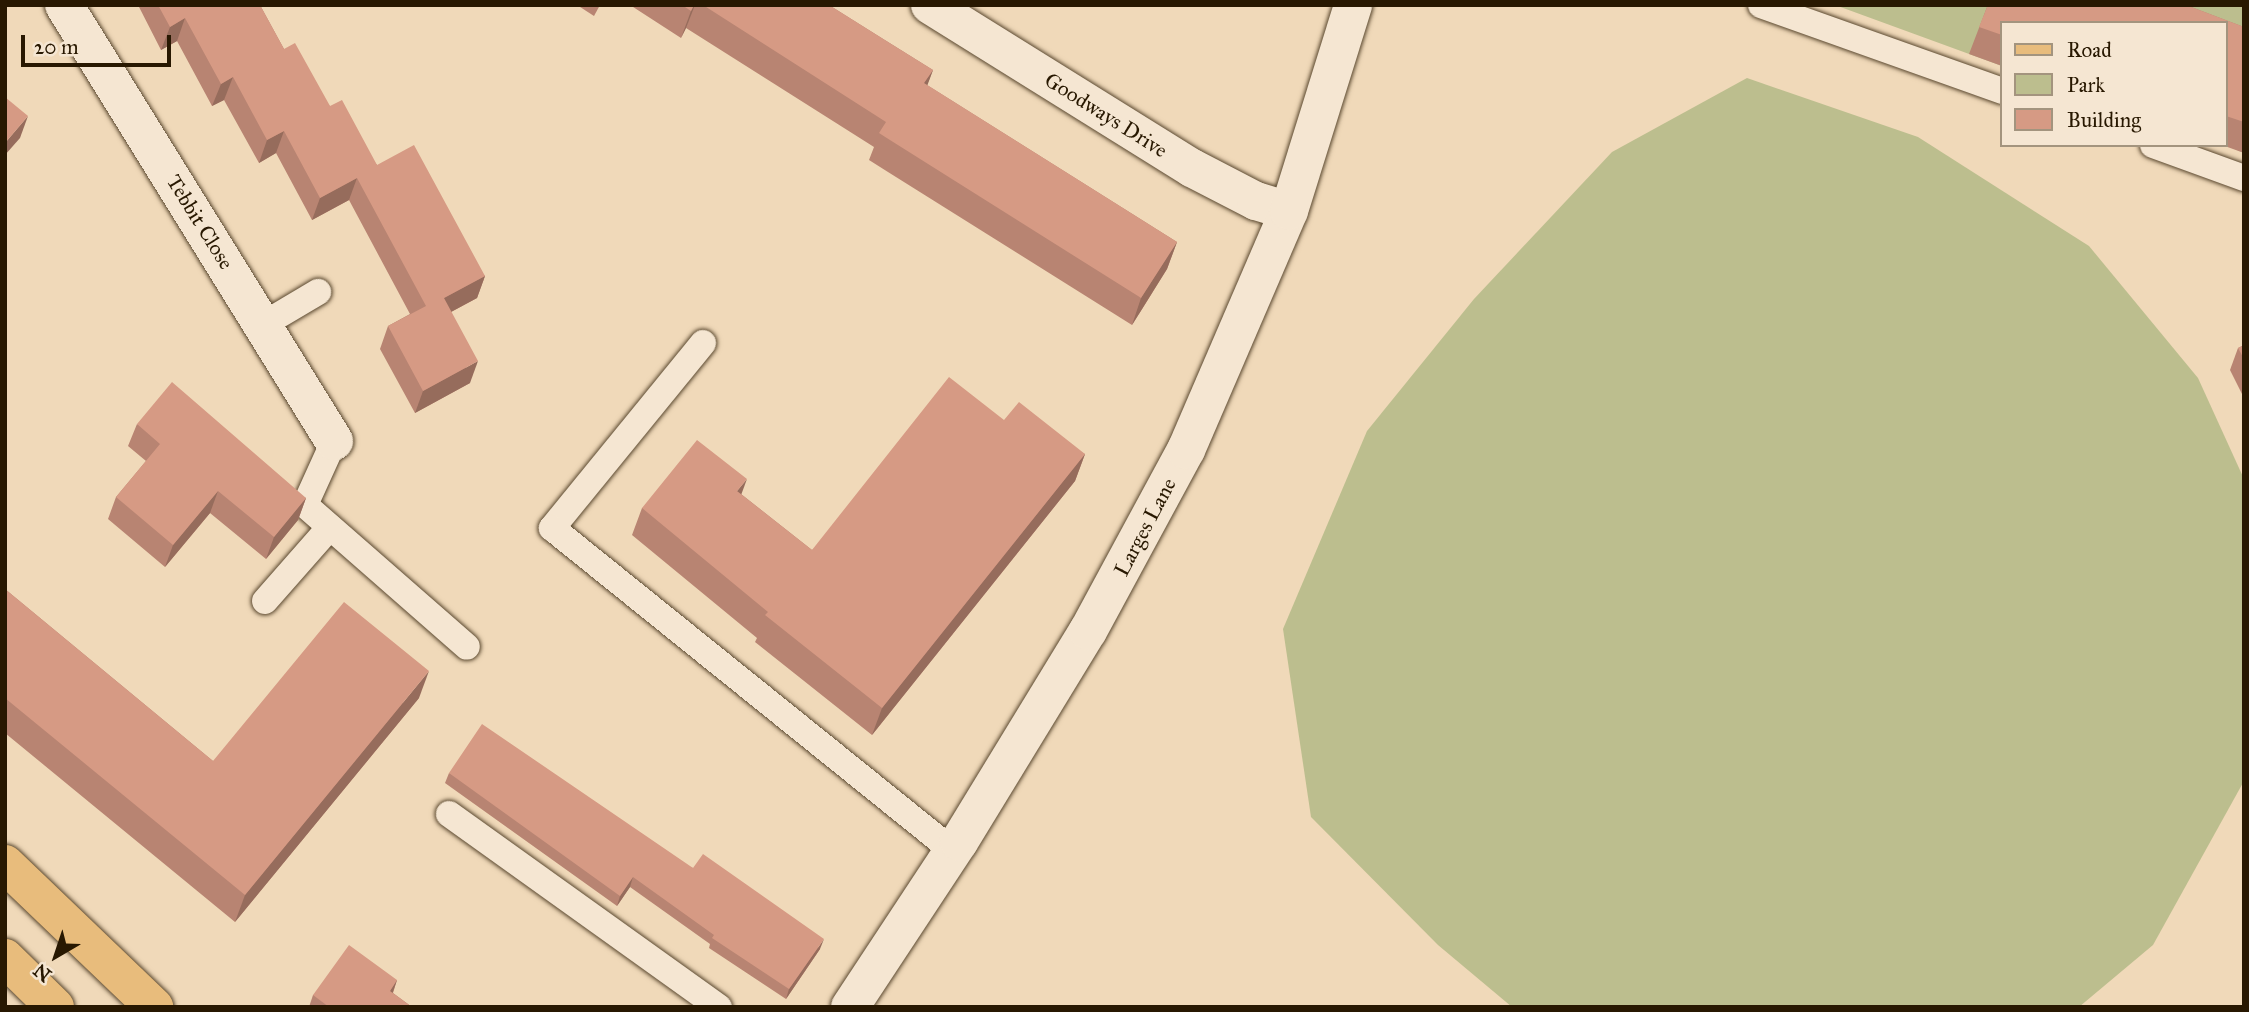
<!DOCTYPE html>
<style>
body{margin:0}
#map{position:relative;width:2249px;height:1012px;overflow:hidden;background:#f0d9b9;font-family:"IM FELL Great Primer",serif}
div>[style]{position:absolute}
.green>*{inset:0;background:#bcbe8e}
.roads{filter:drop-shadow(0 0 2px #5a482f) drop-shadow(0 0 2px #5a482f)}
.service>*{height:26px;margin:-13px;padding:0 13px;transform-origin:13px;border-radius:13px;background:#f5e6d2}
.minor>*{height:38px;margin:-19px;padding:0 19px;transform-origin:19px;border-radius:19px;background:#f5e6d2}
.primary>*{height:38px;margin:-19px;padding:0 19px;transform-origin:19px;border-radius:19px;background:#e8bc7c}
.wall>*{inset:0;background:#b88472}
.shaded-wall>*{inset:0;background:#966c5c}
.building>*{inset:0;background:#d69a84}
span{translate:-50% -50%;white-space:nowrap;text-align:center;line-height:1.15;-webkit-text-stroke:7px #f5e6d2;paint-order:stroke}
.street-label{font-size:21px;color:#281801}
.frame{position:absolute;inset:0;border:7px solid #281801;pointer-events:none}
.legend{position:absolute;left:2000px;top:21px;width:228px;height:126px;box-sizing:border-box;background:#f5e6d2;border:2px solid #a3947e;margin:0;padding:9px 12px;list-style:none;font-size:21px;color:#281801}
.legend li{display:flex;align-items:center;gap:14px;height:35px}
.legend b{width:35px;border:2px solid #a3947e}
.north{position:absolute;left:21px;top:921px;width:70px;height:70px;-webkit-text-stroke:5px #f5e6d2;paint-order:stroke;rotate:219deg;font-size:19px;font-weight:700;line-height:28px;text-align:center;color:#281801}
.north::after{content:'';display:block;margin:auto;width:24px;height:32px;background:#281801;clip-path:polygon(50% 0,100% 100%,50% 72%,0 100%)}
.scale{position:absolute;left:21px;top:35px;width:150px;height:32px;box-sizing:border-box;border:4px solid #281801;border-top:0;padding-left:9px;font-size:21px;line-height:24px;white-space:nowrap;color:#281801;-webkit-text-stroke:5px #f5e6d2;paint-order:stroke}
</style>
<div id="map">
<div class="green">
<div style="clip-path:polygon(1835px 5px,2244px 5px,2244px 153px,2226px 145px,2226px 23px,2002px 23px,2002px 66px)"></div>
<div style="clip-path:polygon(1747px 78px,1918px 137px,2089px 246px,2198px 378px,2244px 479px,2244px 781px,2153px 945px,2079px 1007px,1512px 1007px,1438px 945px,1311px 817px,1283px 629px,1367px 431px,1474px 299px,1612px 152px)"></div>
</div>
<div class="roads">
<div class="service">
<div style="left:1761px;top:5px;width:256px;rotate:19.6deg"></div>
<div style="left:2153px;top:145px;width:97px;rotate:19.9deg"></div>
<div style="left:264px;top:324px;width:63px;rotate:-30.7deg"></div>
<div style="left:703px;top:343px;width:239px;rotate:129.2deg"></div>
<div style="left:552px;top:528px;width:515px;rotate:38.85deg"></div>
<div style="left:334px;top:441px;width:70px;rotate:114.4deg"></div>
<div style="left:305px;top:505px;width:215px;rotate:41.2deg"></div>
<div style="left:265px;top:601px;width:98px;rotate:-48.7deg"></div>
<div style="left:449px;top:814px;width:332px;rotate:35.6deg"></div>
</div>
<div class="minor">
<div style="left:64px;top:5px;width:513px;rotate:58.23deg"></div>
<div style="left:930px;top:5px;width:309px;rotate:31.9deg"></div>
<div style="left:1192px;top:168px;width:72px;rotate:27.3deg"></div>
<div style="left:1256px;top:201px;width:34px;rotate:17deg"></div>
<div style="left:850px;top:1007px;width:198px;rotate:-56.6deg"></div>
<div style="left:959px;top:842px;width:247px;rotate:-58.6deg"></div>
<div style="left:1088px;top:631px;width:206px;rotate:-61.6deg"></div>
<div style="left:1186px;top:450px;width:260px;rotate:-66.7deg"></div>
<div style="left:1289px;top:211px;width:216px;rotate:-72.7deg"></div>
</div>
<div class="primary">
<div style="left:5px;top:864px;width:207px;rotate:43.8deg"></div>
<div style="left:5px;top:958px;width:70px;rotate:44.4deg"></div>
</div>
</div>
<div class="wall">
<div style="clip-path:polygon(138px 5px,260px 5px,284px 49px,377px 165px,485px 276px,477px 298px,451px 312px,470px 383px,415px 413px,380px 349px,388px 326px,410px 314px,349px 200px,312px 220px,276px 153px,259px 163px,224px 100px,212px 106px,177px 41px,161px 50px)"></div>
<div style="clip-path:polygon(577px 5px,600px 5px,594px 16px)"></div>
<div style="clip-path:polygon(630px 5px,829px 5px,933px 70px,927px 85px,1177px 242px,1167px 269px,1132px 325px,869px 160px,874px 147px,686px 28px,681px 38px)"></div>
<div style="clip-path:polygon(1984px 5px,2186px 5px,2244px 27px,2244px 153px,2222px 145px,2226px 145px,2226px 23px,2002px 23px,2002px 66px,1969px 54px,1987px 7px)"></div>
<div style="clip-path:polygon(2244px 345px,2244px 398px,2230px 370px,2238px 348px)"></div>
<div style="clip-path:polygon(1004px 420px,1085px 454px,1075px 481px,872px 735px,755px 642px,757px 638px,632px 535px,642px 508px,741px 494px,812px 550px)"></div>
<div style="clip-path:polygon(137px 424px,306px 498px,298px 520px,266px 559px,210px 513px,165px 567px,108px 519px,116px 497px,146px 461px,128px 446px)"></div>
<div style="clip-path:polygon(5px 589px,213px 761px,419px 698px,235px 922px,5px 733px)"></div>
<div style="clip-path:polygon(449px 773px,693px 868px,820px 949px,786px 999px,709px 948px,710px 944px,630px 887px,617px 906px,445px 783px)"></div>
<div style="clip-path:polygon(397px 980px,393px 993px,412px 1007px,309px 1007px,313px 995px)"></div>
</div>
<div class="shaded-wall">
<div style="clip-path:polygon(694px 5px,695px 5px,686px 28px,681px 38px,691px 11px)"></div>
<div style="clip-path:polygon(185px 18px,177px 41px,161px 50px,170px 27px)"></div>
<div style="clip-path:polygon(933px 70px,923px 97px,924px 83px)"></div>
<div style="clip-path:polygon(233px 77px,224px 100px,212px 106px,221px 84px)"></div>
<div style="clip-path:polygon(28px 116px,20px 138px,5px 155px,5px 143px)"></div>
<div style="clip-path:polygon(284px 131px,276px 153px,259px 163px,267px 140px)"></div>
<div style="clip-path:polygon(357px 178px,349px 200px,312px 220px,320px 198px)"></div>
<div style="clip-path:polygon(1177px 242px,1167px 269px,1132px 325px,1141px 298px)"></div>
<div style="clip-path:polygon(485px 276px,477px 298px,436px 320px,444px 298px)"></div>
<div style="clip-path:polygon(478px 361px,470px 383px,415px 413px,423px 391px)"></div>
<div style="clip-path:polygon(1085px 454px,1075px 481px,872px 735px,882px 708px)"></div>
<div style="clip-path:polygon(747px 479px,737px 506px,737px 491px)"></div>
<div style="clip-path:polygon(218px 491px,210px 513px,165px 567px,173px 545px)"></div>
<div style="clip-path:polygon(306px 498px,298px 520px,266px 559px,274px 537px)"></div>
<div style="clip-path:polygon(429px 671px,419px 698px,235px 922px,245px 895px)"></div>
<div style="clip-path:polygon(633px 877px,630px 887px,617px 906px,620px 896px)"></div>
<div style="clip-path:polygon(824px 939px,820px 949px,786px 999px,789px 989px)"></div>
<div style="clip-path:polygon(397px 980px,388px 1006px,390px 991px)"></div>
</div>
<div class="building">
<div style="clip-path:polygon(158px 5px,260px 5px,284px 49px,295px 43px,330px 106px,342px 100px,377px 165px,414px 145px,485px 276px,444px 298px,478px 361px,423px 391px,388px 326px,426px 306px,357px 178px,320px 198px,284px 131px,267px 140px,233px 77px,221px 84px,185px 18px,170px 27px)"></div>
<div style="clip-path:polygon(682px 5px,694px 5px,691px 11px)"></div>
<div style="clip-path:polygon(703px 5px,829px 5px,933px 70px,924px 83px,1177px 242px,1141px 298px,879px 133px,886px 122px)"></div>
<div style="clip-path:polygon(1988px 5px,2186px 5px,2244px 27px,2244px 122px,2226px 116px,2226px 23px,2002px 23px,2002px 35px,1979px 27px)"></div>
<div style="clip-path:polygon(5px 97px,28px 116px,5px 143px)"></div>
<div style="clip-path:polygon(2244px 345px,2244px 359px,2238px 348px)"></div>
<div style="clip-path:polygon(949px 377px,1004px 420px,1019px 402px,1085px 454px,882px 708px,765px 615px,768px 612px,642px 508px,697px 440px,747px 479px,737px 491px,812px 550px)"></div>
<div style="clip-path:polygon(172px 382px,306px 498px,274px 537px,218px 491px,173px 545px,116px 497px,160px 444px,137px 424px)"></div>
<div style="clip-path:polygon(5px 589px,213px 761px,344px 602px,429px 671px,245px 895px,5px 698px)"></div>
<div style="clip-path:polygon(482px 724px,693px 868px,703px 854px,824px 939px,789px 989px,712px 938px,714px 935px,633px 877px,620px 896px,449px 773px)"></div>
<div style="clip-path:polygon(349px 945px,397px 980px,390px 991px,412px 1007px,329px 1007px,313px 995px)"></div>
</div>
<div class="street-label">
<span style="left:1106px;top:115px;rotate:32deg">Goodways Drive</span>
<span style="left:200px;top:222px;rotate:58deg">Tebbit Close</span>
<span style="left:1145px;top:527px;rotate:-62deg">Larges Lane</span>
</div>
<div class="frame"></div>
<ul class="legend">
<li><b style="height:9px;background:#e8bc7c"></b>Road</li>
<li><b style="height:19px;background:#bcbe8e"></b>Park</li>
<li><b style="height:19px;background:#d69a84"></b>Building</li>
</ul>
<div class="north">N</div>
<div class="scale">20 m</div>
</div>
